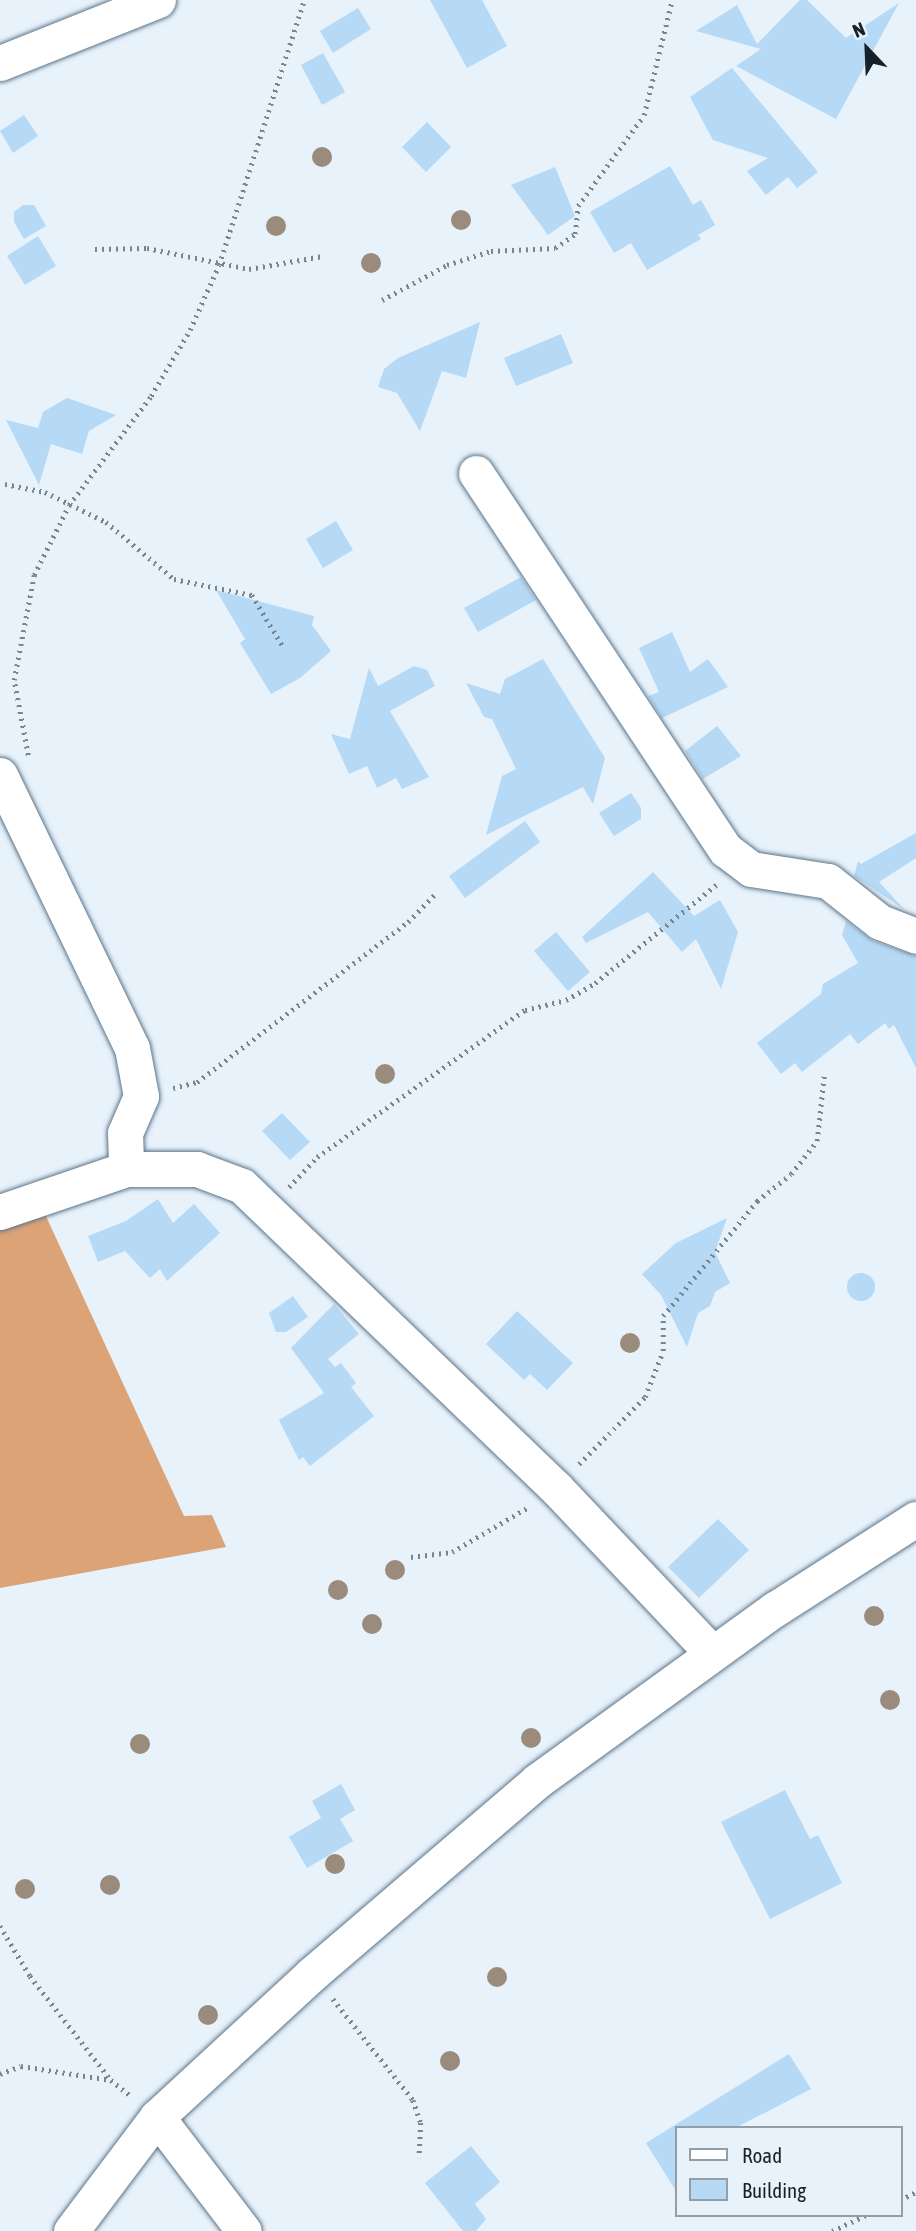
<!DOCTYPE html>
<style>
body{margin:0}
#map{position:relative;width:916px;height:2231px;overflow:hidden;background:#e7f2fb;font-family:"Asap Condensed",sans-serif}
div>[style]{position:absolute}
.forest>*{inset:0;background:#dca377}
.building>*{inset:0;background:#b6d9f5}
.round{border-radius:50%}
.path>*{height:4.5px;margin-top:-2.25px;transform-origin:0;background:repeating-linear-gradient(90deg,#79848c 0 2px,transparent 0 7px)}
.roads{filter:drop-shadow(0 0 2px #5c7589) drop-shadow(0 0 2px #5c7589)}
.minor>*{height:35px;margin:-17.5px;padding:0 17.5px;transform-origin:17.5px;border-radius:17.5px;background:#fff}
.trees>*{width:20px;height:20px;margin:-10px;border-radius:50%;background:#9b8b7c}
span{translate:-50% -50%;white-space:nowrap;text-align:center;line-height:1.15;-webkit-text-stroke:6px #e7f2fb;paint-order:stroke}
.legend{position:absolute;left:675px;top:2126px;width:228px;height:91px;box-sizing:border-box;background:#e7f2fb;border:2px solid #949ea7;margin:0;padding:9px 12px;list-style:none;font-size:21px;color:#172129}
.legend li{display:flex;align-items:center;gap:14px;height:35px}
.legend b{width:35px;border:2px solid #949ea7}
.north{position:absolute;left:832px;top:14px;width:70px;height:70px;-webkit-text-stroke:5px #e7f2fb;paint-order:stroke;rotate:337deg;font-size:19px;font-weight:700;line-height:28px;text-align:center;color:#172129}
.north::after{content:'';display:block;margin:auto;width:24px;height:32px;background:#172129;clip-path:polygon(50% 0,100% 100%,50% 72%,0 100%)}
</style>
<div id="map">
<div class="forest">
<div style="clip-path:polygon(0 1210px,45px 1214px,184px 1516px,212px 1515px,226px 1547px,0 1588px)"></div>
</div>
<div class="building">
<div style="clip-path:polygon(430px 0,482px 0,507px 46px,467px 68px)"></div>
<div style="clip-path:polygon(800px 0,807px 0,846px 38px,899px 3px,836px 119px,736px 66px,761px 49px,696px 31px,737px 5px,757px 44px)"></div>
<div style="clip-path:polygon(358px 8px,371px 29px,333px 53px,320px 31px)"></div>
<div style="clip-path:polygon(323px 53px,345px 92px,322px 105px,301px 65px)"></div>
<div style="clip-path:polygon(732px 68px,818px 172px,797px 188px,788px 177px,766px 195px,747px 171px,768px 158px,713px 140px,690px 97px)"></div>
<div style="clip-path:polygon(24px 115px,38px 136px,13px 153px,0 131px)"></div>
<div style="clip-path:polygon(427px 122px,451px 147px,426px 172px,402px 147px)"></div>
<div style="clip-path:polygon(670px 166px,693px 205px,701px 200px,715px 225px,698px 235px,701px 239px,647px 270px,631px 243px,614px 253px,590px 212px)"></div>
<div style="clip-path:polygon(555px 167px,575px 216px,548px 235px,511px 185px)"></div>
<div style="clip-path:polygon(23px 205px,34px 205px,46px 226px,24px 239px,14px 222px,14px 212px)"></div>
<div style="clip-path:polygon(38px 236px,56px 266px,25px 285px,7px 256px)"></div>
<div style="clip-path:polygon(480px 322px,466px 378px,442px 371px,420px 431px,397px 393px,378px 387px,384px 369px,398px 358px)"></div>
<div style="clip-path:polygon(561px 334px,573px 363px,516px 386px,504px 358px)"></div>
<div style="clip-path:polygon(67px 398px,116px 415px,89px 431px,82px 454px,51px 444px,39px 485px,6px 420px,38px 428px,43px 412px)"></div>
<div style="clip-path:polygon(336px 521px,353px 550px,323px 568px,306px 539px)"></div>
<div style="clip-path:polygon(521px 577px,536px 600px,478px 632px,464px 608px)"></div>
<div style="clip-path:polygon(216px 590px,314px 616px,312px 625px,331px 651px,300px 678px,271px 694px,240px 643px,245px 639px)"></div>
<div style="clip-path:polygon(672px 632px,690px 672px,708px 659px,728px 687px,662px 718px,648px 696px,659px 692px,639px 648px)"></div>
<div style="clip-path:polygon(543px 659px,605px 758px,593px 804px,583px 787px,486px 835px,502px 776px,516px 769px,492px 719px,484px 717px,466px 683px,500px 694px,505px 679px)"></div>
<div style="clip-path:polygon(414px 666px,427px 670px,435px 686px,390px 711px,429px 777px,402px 789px,396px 778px,377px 788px,367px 766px,349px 774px,331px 734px,350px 739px,369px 668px,378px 686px)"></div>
<div style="clip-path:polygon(717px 726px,741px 756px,703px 779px,685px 751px)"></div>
<div style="clip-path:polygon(631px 793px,641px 808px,641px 819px,614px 836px,599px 813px)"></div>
<div style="clip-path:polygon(525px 821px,540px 842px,465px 898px,449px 876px)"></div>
<div style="clip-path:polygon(916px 833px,916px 858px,879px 882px,905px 910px,854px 876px,858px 861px,861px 864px)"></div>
<div style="clip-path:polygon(653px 872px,694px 916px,720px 900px,738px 932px,721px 989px,696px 939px,682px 952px,648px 912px,586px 943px,582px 937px)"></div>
<div style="clip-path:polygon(846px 921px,873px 941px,916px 956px,916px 1068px,894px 1025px,889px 1029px,885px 1023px,858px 1044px,850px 1034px,802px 1072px,795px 1063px,781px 1074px,757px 1043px,821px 994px,823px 984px,858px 963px,842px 935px)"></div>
<div style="clip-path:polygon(556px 932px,590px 972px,568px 991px,534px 951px)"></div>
<div style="clip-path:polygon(282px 1113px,310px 1142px,290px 1160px,262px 1131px)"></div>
<div style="clip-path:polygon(158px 1199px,173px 1223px,194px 1204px,220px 1233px,167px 1281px,160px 1269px,150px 1278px,125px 1251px,98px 1262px,88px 1236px,126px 1221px)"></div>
<div style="clip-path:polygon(727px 1218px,715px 1252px,730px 1283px,715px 1292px,710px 1306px,698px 1313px,687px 1347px,661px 1295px,642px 1274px,676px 1243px)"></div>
<div class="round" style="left:847px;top:1273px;width:28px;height:28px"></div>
<div style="clip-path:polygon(293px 1296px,308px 1317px,286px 1332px,276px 1332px,269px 1313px)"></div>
<div style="clip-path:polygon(334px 1304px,359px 1334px,328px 1359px,335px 1367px,341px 1363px,356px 1383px,351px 1387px,374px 1416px,310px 1466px,303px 1457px,299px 1460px,279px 1420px,324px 1393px,291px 1348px)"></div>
<div style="clip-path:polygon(517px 1311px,573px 1363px,547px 1390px,530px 1374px,524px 1380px,486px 1344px)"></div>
<div style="clip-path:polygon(718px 1519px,749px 1550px,699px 1598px,668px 1567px)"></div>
<div style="clip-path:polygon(341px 1784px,355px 1810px,340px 1819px,353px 1841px,307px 1868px,289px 1837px,321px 1818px,312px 1801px)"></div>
<div style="clip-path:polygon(785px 1790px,810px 1839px,818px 1835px,842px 1883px,770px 1919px,721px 1822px)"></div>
<div style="clip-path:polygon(789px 2054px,811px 2089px,735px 2128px,676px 2128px,676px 2191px,646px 2143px)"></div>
<div style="clip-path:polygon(471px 2146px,500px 2182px,475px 2204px,486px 2219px,476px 2231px,463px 2231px,425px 2183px)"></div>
</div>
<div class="path">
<div style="left:95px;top:249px;width:52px;rotate:-1.1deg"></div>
<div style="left:147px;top:248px;width:104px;rotate:11.6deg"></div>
<div style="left:249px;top:269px;width:75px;rotate:-10deg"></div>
<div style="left:382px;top:300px;width:74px;rotate:-28.3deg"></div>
<div style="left:447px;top:265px;width:46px;rotate:-17.7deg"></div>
<div style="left:491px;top:251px;width:64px;rotate:-2.7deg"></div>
<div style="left:555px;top:248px;width:24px;rotate:-35deg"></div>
<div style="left:575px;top:234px;width:28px;rotate:-84deg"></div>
<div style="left:578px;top:206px;width:112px;rotate:-54deg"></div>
<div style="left:644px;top:115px;width:118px;rotate:-76.3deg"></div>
<div style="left:5px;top:484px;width:41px;rotate:11.3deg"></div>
<div style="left:45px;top:492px;width:68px;rotate:26.2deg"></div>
<div style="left:106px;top:522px;width:89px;rotate:40deg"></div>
<div style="left:174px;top:579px;width:80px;rotate:11.6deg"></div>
<div style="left:252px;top:595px;width:62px;rotate:58.9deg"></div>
<div style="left:28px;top:755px;width:76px;rotate:-100.6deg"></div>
<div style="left:14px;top:680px;width:107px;rotate:-79.2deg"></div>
<div style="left:34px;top:575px;width:78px;rotate:-63.4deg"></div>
<div style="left:69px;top:505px;width:136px;rotate:-53deg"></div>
<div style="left:151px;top:396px;width:77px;rotate:-59.4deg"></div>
<div style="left:190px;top:330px;width:71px;rotate:-66deg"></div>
<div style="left:219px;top:265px;width:278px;rotate:-72.2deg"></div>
<div style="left:173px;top:1088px;width:25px;rotate:-14deg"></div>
<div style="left:197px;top:1082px;width:265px;rotate:-37.2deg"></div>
<div style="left:408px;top:922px;width:39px;rotate:-46deg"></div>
<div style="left:289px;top:1187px;width:41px;rotate:-47deg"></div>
<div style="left:317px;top:1157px;width:255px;rotate:-35.3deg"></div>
<div style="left:525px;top:1010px;width:42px;rotate:-13.7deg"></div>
<div style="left:566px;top:1000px;width:34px;rotate:-30deg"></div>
<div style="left:595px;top:983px;width:156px;rotate:-39deg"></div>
<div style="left:579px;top:1464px;width:94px;rotate:-45.4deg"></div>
<div style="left:645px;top:1397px;width:49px;rotate:-68.6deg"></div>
<div style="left:663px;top:1351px;width:35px;rotate:-90deg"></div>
<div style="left:663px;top:1316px;width:149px;rotate:-50.7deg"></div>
<div style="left:757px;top:1201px;width:43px;rotate:-38.5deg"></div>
<div style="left:791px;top:1174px;width:42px;rotate:-51.8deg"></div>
<div style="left:817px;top:1141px;width:65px;rotate:-83.9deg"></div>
<div style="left:411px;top:1557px;width:41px;rotate:-7deg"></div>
<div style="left:452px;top:1552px;width:87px;rotate:-30.4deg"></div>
<div style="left:0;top:1926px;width:58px;rotate:59deg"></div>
<div style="left:30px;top:1976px;width:132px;rotate:52.1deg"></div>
<div style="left:111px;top:2080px;width:26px;rotate:39deg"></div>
<div style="left:333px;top:1999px;width:129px;rotate:51.6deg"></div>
<div style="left:413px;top:2100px;width:24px;rotate:71deg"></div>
<div style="left:421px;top:2123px;width:35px;rotate:93deg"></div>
<div style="left:0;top:2074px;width:22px;rotate:-21deg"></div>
<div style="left:21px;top:2066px;width:91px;rotate:8.8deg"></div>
<div style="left:900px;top:2200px;width:18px;rotate:-27deg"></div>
<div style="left:832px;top:2231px;width:38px;rotate:-25deg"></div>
</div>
<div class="roads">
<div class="minor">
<div style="left:0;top:63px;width:170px;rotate:-21.7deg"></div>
<div style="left:476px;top:473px;width:452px;rotate:56.5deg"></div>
<div style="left:726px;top:850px;width:31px;rotate:37deg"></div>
<div style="left:751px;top:869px;width:78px;rotate:8.9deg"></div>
<div style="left:828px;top:881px;width:66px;rotate:38.3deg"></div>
<div style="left:880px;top:922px;width:39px;rotate:21deg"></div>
<div style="left:0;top:775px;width:303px;rotate:64.2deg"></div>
<div style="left:132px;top:1048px;width:49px;rotate:79.4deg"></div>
<div style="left:141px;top:1096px;width:40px;rotate:113.4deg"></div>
<div style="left:125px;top:1133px;width:36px;rotate:88deg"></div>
<div style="left:0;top:1212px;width:133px;rotate:-18.8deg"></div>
<div style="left:126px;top:1169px;width:71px"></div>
<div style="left:197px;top:1169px;width:48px;rotate:20.7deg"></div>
<div style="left:242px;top:1186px;width:436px;rotate:43.9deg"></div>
<div style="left:556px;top:1488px;width:227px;rotate:46.6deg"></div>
<div style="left:157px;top:2117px;width:143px;rotate:52.7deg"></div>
<div style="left:71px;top:2231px;width:143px;rotate:-53deg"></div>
<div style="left:157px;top:2117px;width:211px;rotate:-42.7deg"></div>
<div style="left:312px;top:1974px;width:296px;rotate:-40.6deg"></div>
<div style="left:537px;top:1781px;width:294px;rotate:-35.9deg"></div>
<div style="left:775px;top:1609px;width:167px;rotate:-32.6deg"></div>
</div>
</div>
<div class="trees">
<div style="left:322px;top:157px"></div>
<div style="left:461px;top:220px"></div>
<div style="left:276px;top:226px"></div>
<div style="left:371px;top:263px"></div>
<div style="left:385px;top:1074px"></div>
<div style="left:630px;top:1343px"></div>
<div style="left:395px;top:1570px"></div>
<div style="left:338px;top:1590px"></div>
<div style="left:874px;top:1616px"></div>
<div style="left:372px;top:1624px"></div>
<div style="left:890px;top:1700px"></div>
<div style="left:531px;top:1738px"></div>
<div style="left:140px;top:1744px"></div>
<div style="left:335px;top:1864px"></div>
<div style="left:110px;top:1885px"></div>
<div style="left:25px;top:1889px"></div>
<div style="left:497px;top:1977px"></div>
<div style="left:208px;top:2015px"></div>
<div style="left:450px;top:2061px"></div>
</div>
<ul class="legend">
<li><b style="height:9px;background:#fff"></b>Road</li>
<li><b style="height:19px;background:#b6d9f5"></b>Building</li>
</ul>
<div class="north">N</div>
</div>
